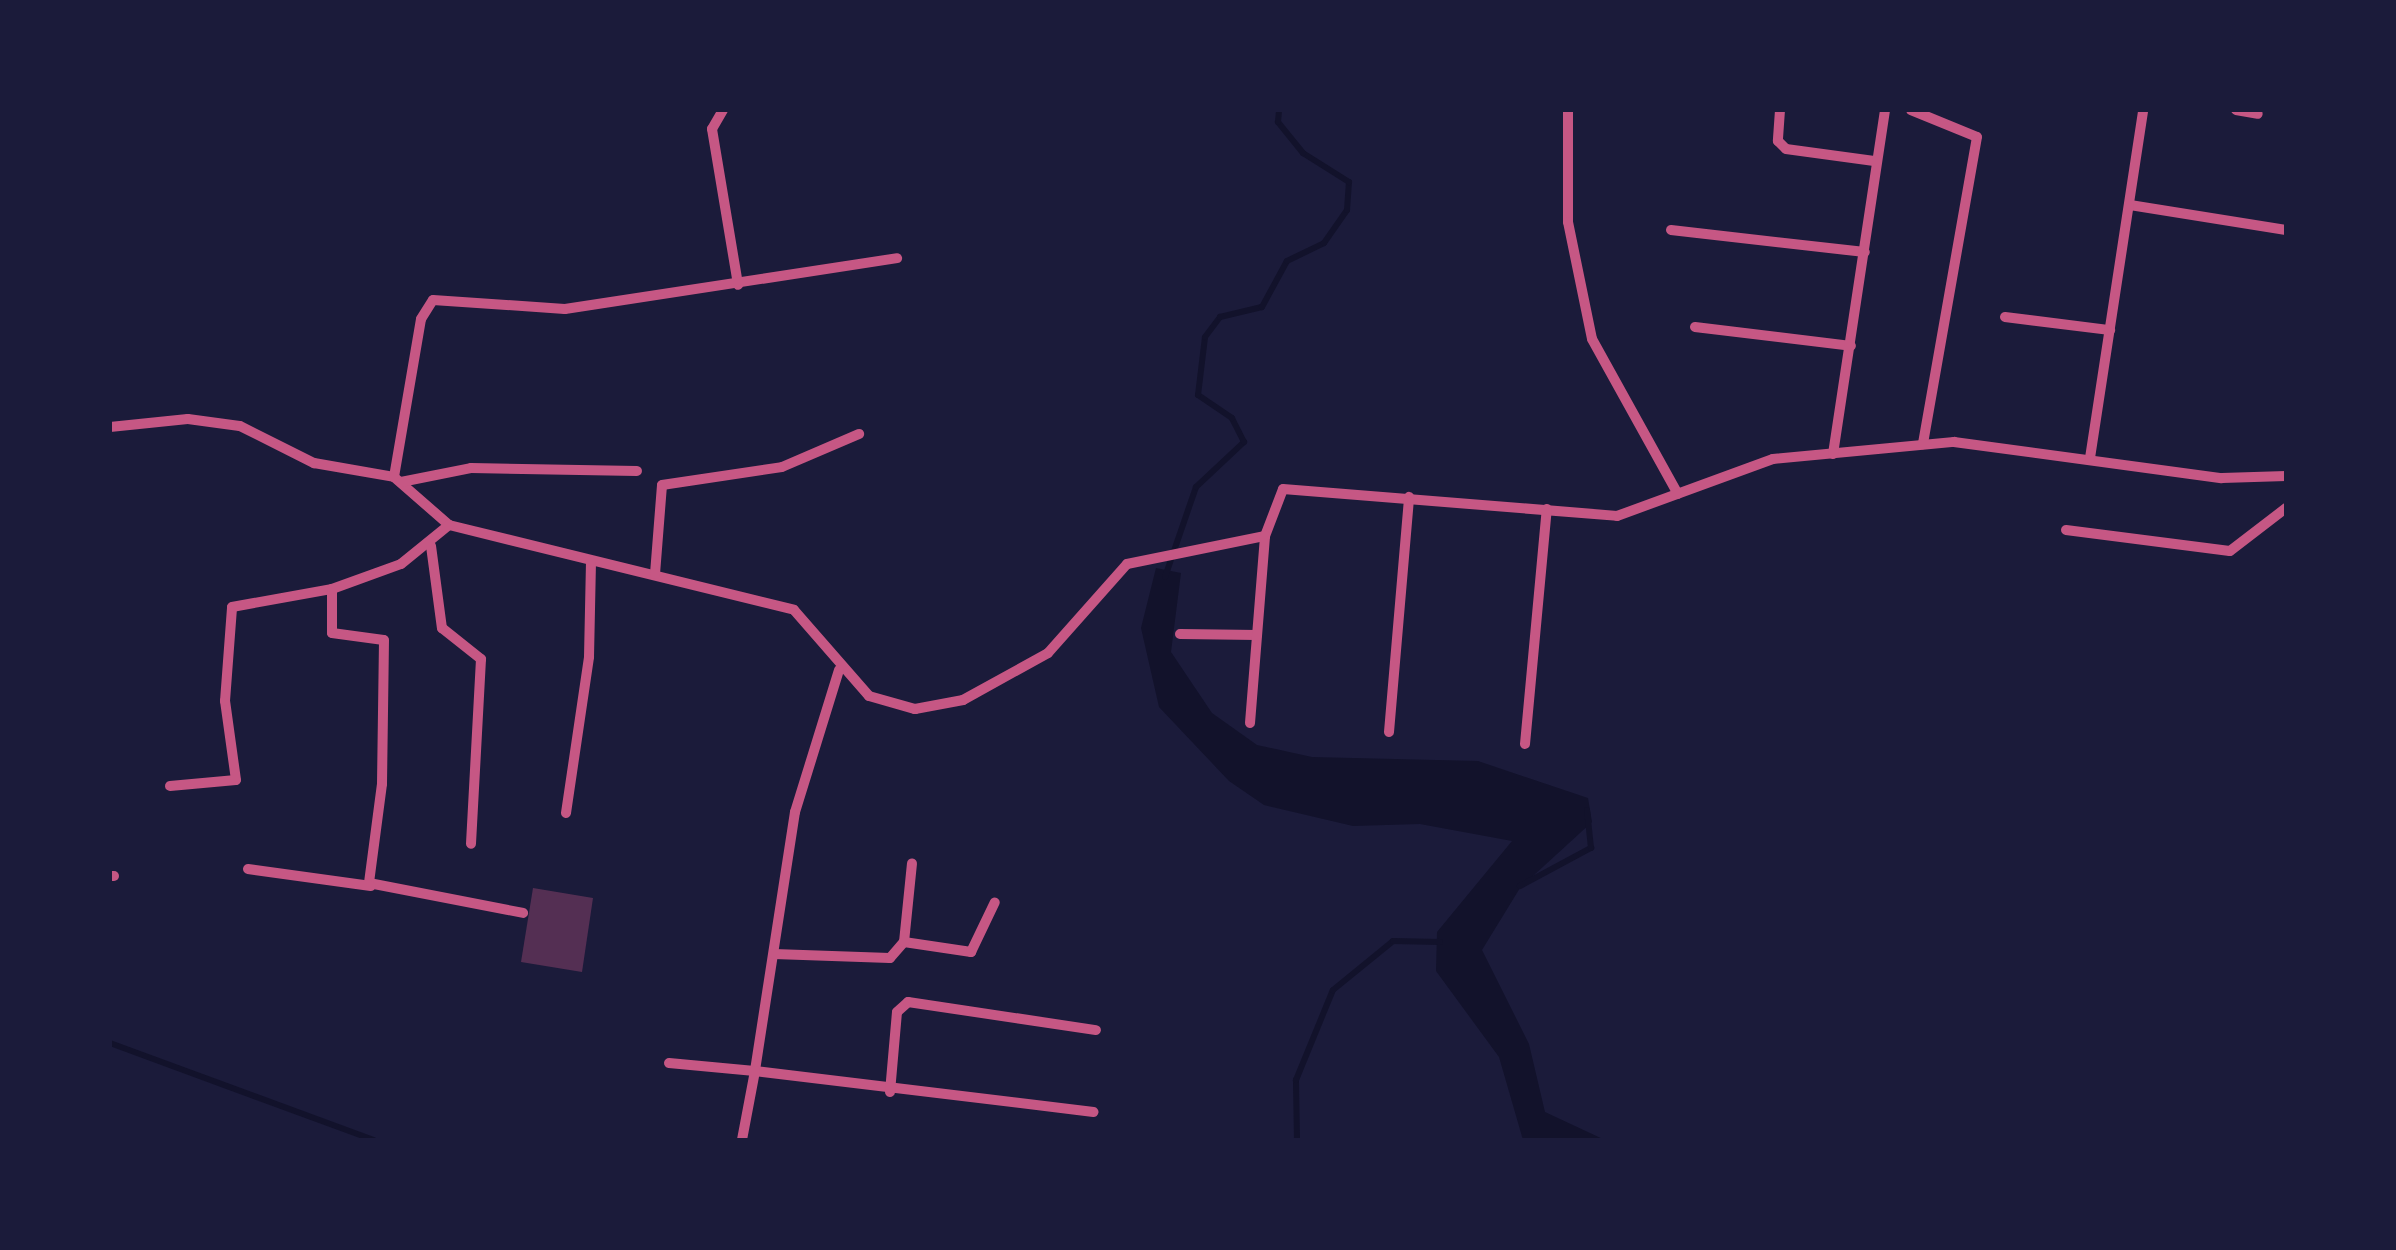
<!DOCTYPE html>
<style>
body{margin:0}
#map{position:relative;width:2396px;height:1250px;overflow:hidden;background:#1b1b3a;font-family:"PT Sans Narrow",sans-serif}
div>[style]{position:absolute}
.water>*{inset:0;background:#12122b}
.stream>*{height:6px;margin:-3px;padding:0 3px;transform-origin:3px;border-radius:3px;background:#12122b}
.building>*{inset:0;background:#542f53}
.minor>*{height:10px;margin:-5px;padding:0 5px;transform-origin:5px;border-radius:5px;background:#c65784}
span{translate:-50% -50%;white-space:nowrap;text-align:center;line-height:1.15;-webkit-text-stroke:9px #1b1b3a;paint-order:stroke}
.frame{position:absolute;inset:0;border:112px solid #1b1b3a;pointer-events:none}
</style>
<div id="map">
<div class="water">
<div style="clip-path:polygon(1156px 568px,1181px 573px,1171px 652px,1212px 713px,1257px 745px,1312px 757px,1478px 761px,1588px 798px,1592px 822px,1520px 888px,1482px 950px,1529px 1044px,1545px 1112px,1605px 1140px,1523px 1140px,1499px 1057px,1436px 971px,1437px 932px,1512px 841px,1420px 824px,1353px 826px,1264px 805px,1229px 781px,1159px 707px,1141px 628px)"></div>
</div>
<div class="stream">
<div style="left:1165px;top:577px;width:95px;rotate:-71deg"></div>
<div style="left:1196px;top:487px;width:66px;rotate:-43.2deg"></div>
<div style="left:1244px;top:442px;width:27px;rotate:-117deg"></div>
<div style="left:1232px;top:418px;width:41px;rotate:-145.9deg"></div>
<div style="left:1198px;top:395px;width:58px;rotate:-83.1deg"></div>
<div style="left:1205px;top:337px;width:25px;rotate:-53deg"></div>
<div style="left:1220px;top:317px;width:43px;rotate:-13.4deg"></div>
<div style="left:1262px;top:307px;width:52px;rotate:-61.5deg"></div>
<div style="left:1287px;top:261px;width:41px;rotate:-25.9deg"></div>
<div style="left:1324px;top:243px;width:40px;rotate:-55.1deg"></div>
<div style="left:1347px;top:210px;width:28px;rotate:-86deg"></div>
<div style="left:1349px;top:182px;width:54px;rotate:-147.8deg"></div>
<div style="left:1303px;top:153px;width:40px;rotate:-129deg"></div>
<div style="left:1278px;top:122px;width:12px;rotate:-85deg"></div>
<div style="left:1520px;top:886px;width:81px;rotate:-28.2deg"></div>
<div style="left:1591px;top:848px;width:38px;rotate:-96deg"></div>
<div style="left:110px;top:1043px;width:281px;rotate:20.2deg"></div>
<div style="left:1297px;top:1140px;width:60px;rotate:-91deg"></div>
<div style="left:1296px;top:1080px;width:97px;rotate:-67.7deg"></div>
<div style="left:1333px;top:990px;width:77px;rotate:-39.2deg"></div>
<div style="left:1393px;top:941px;width:47px;rotate:1.2deg"></div>
</div>
<div class="building">
<div style="clip-path:polygon(533px 888px,593px 898px,582px 972px,521px 962px)"></div>
</div>
<div class="minor">
<div style="left:723px;top:110px;width:22px;rotate:120deg"></div>
<div style="left:712px;top:129px;width:158px;rotate:80.5deg"></div>
<div style="left:1568px;top:110px;width:112px;rotate:90deg"></div>
<div style="left:1568px;top:222px;width:119px;rotate:78.4deg"></div>
<div style="left:1592px;top:339px;width:177px;rotate:61deg"></div>
<div style="left:1780px;top:110px;width:31px;rotate:94deg"></div>
<div style="left:1778px;top:141px;width:11px;rotate:45deg"></div>
<div style="left:1786px;top:149px;width:89px;rotate:7.8deg"></div>
<div style="left:1911px;top:110px;width:71px;rotate:22.2deg"></div>
<div style="left:1977px;top:137px;width:312px;rotate:100deg"></div>
<div style="left:2236px;top:110px;width:22px;rotate:10deg"></div>
<div style="left:2130px;top:205px;width:158px;rotate:9.1deg"></div>
<div style="left:1671px;top:230px;width:195px;rotate:6.5deg"></div>
<div style="left:2005px;top:317px;width:106px;rotate:7.1deg"></div>
<div style="left:1695px;top:327px;width:157px;rotate:6.9deg"></div>
<div style="left:110px;top:427px;width:78px;rotate:-5.9deg"></div>
<div style="left:188px;top:419px;width:52px;rotate:7.7deg"></div>
<div style="left:240px;top:426px;width:83px;rotate:26.6deg"></div>
<div style="left:314px;top:463px;width:81px;rotate:9.9deg"></div>
<div style="left:394px;top:477px;width:73px;rotate:41.1deg"></div>
<div style="left:449px;top:525px;width:355px;rotate:13.8deg"></div>
<div style="left:794px;top:610px;width:114px;rotate:48.9deg"></div>
<div style="left:869px;top:696px;width:48px;rotate:15.8deg"></div>
<div style="left:915px;top:709px;width:49px;rotate:-10.6deg"></div>
<div style="left:963px;top:700px;width:97px;rotate:-28.9deg"></div>
<div style="left:1048px;top:653px;width:119px;rotate:-48.4deg"></div>
<div style="left:1127px;top:564px;width:141px;rotate:-11.5deg"></div>
<div style="left:1265px;top:536px;width:50px;rotate:-69deg"></div>
<div style="left:1283px;top:489px;width:335px;rotate:4.6deg"></div>
<div style="left:1617px;top:516px;width:166px;rotate:-20.1deg"></div>
<div style="left:1773px;top:459px;width:182px;rotate:-5.4deg"></div>
<div style="left:1954px;top:442px;width:270px;rotate:7.7deg"></div>
<div style="left:2222px;top:478px;width:64px;rotate:-1.8deg"></div>
<div style="left:1833px;top:454px;width:348px;rotate:-81.4deg"></div>
<div style="left:2090px;top:458px;width:352px;rotate:-81.3deg"></div>
<div style="left:394px;top:477px;width:160px;rotate:-80.3deg"></div>
<div style="left:421px;top:319px;width:22px;rotate:-58deg"></div>
<div style="left:433px;top:300px;width:132px;rotate:3.9deg"></div>
<div style="left:565px;top:309px;width:336px;rotate:-8.7deg"></div>
<div style="left:401px;top:482px;width:71px;rotate:-11.3deg"></div>
<div style="left:471px;top:468px;width:166px;rotate:1deg"></div>
<div style="left:2066px;top:530px;width:165px;rotate:7.3deg"></div>
<div style="left:2230px;top:551px;width:71px;rotate:-37.5deg"></div>
<div style="left:431px;top:546px;width:83px;rotate:82.4deg"></div>
<div style="left:442px;top:628px;width:50px;rotate:38.5deg"></div>
<div style="left:481px;top:659px;width:185px;rotate:93.1deg"></div>
<div style="left:655px;top:574px;width:89px;rotate:-85.5deg"></div>
<div style="left:662px;top:485px;width:121px;rotate:-8.5deg"></div>
<div style="left:782px;top:467px;width:84px;rotate:-23.2deg"></div>
<div style="left:332px;top:589px;width:44px;rotate:90deg"></div>
<div style="left:332px;top:633px;width:52px;rotate:7.7deg"></div>
<div style="left:384px;top:640px;width:144px;rotate:90.8deg"></div>
<div style="left:382px;top:784px;width:100px;rotate:97.5deg"></div>
<div style="left:369px;top:883px;width:157px;rotate:11deg"></div>
<div style="left:1180px;top:634px;width:77px;rotate:0.7deg"></div>
<div style="left:839px;top:670px;width:149px;rotate:107.2deg"></div>
<div style="left:795px;top:812px;width:262px;rotate:98.8deg"></div>
<div style="left:755px;top:1071px;width:341px;rotate:6.9deg"></div>
<div style="left:1250px;top:723px;width:188px;rotate:-85.4deg"></div>
<div style="left:1389px;top:732px;width:236px;rotate:-85.1deg"></div>
<div style="left:1525px;top:744px;width:236px;rotate:-84.7deg"></div>
<div style="left:170px;top:786px;width:66px;rotate:-5.2deg"></div>
<div style="left:236px;top:780px;width:80px;rotate:-97.9deg"></div>
<div style="left:225px;top:701px;width:94px;rotate:-85.7deg"></div>
<div style="left:232px;top:607px;width:102px;rotate:-10.2deg"></div>
<div style="left:332px;top:589px;width:73px;rotate:-19.9deg"></div>
<div style="left:401px;top:564px;width:62px;rotate:-39.1deg"></div>
<div style="left:566px;top:813px;width:158px;rotate:-81.6deg"></div>
<div style="left:589px;top:657px;width:96px;rotate:-88.8deg"></div>
<div style="left:248px;top:869px;width:124px;rotate:7.9deg"></div>
<div style="left:110px;top:876px;width:4px"></div>
<div style="left:904px;top:942px;width:68px;rotate:8.5deg"></div>
<div style="left:971px;top:952px;width:55px;rotate:-64.4deg"></div>
<div style="left:774px;top:954px;width:116px;rotate:2deg"></div>
<div style="left:890px;top:958px;width:21px;rotate:-49deg"></div>
<div style="left:904px;top:942px;width:79px;rotate:-84.2deg"></div>
<div style="left:669px;top:1063px;width:86px;rotate:5.3deg"></div>
<div style="left:755px;top:1071px;width:70px;rotate:100.7deg"></div>
<div style="left:890px;top:1092px;width:80px;rotate:-85deg"></div>
<div style="left:897px;top:1012px;width:15px;rotate:-42deg"></div>
<div style="left:908px;top:1002px;width:190px;rotate:8.5deg"></div>
</div>
<div class="frame"></div>
</div>
